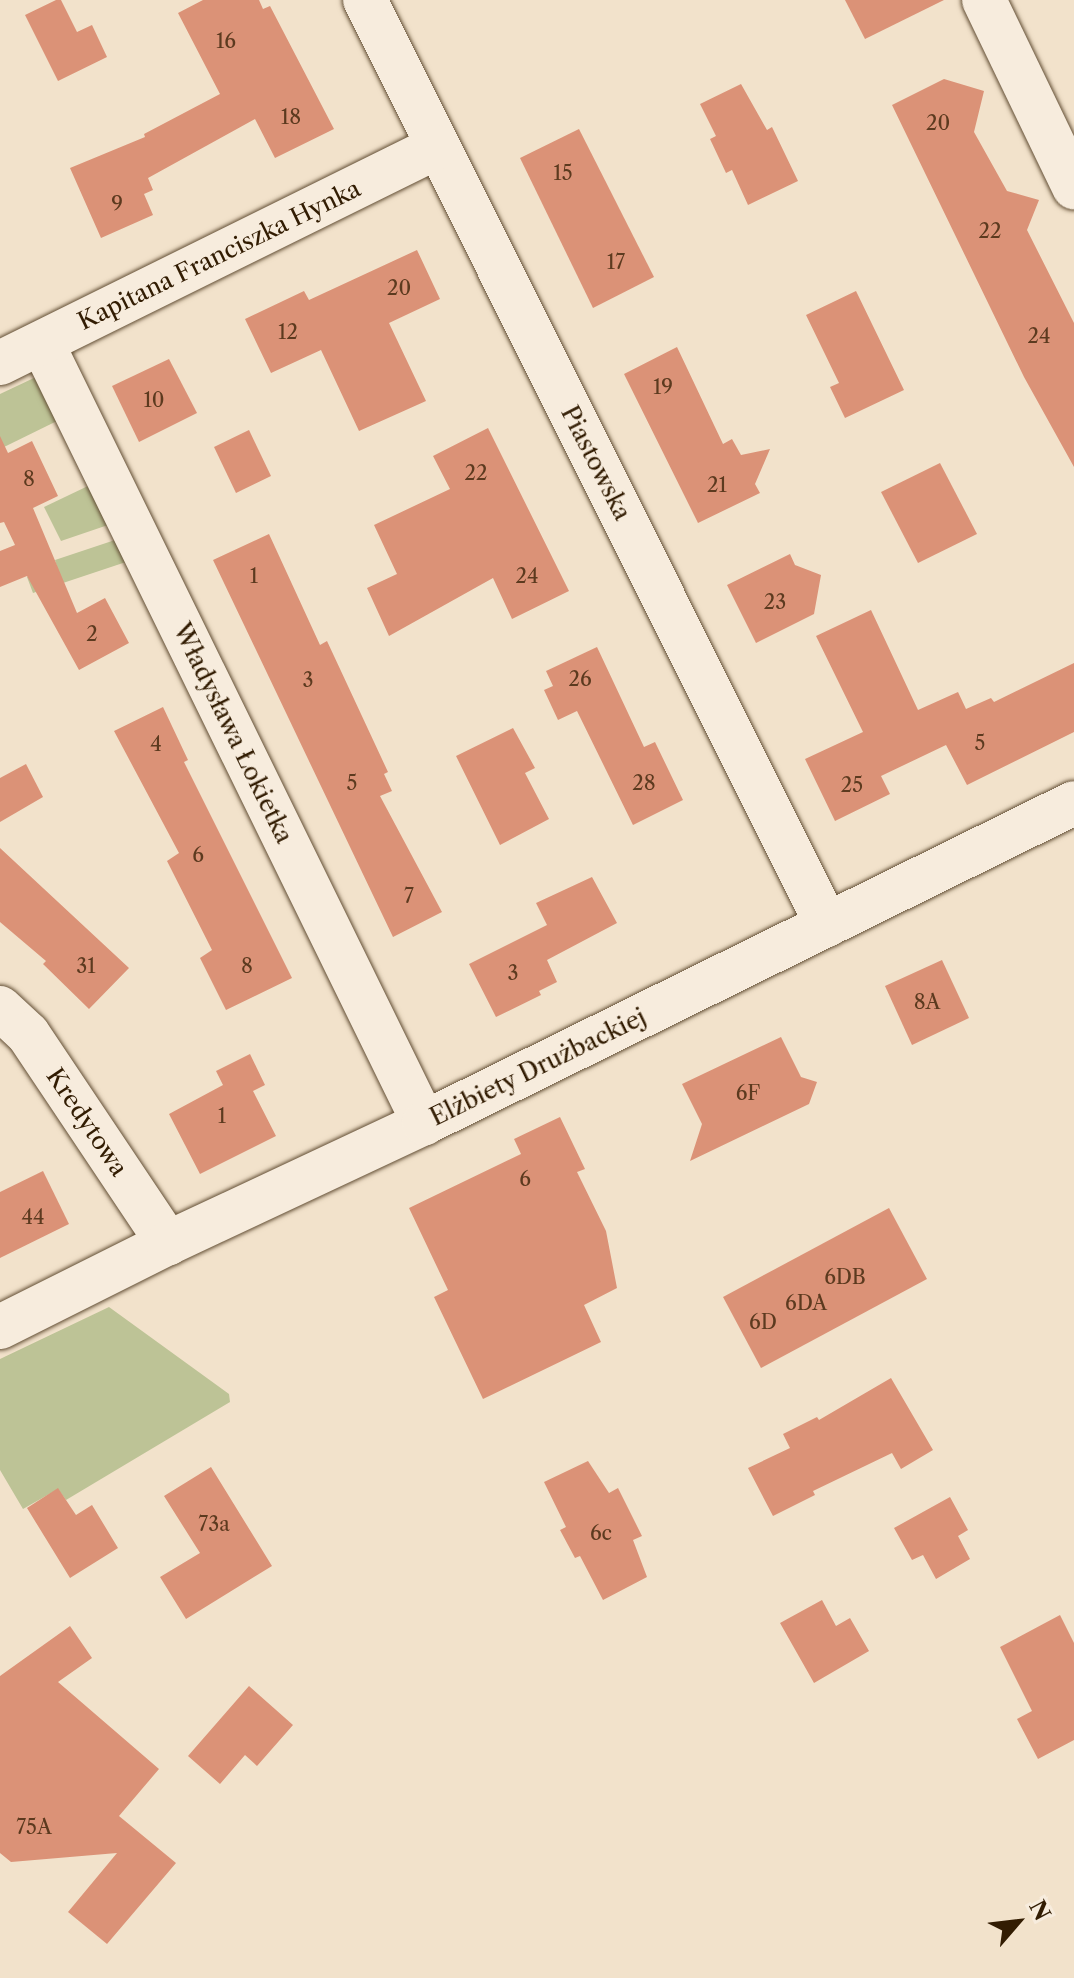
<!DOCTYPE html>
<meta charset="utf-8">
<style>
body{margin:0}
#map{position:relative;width:1074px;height:1978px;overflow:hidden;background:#f2e2cb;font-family:"Libre Caslon Text",serif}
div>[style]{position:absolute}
.green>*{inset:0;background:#bdc396}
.building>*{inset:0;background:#db9277}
.roads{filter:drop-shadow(0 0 2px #624e34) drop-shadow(0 0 2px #624e34)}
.street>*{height:44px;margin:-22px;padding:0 22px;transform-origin:22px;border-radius:22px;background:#f7ecdd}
span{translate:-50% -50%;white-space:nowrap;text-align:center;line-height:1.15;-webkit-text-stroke:6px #f7ecdd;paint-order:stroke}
.number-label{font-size:20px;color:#5c3a1f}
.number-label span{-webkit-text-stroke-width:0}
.street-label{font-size:24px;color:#321c02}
.north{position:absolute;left:978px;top:1882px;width:80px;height:80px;-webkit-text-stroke:6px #f7ecdd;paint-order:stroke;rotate:62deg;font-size:22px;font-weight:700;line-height:32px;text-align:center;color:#321c02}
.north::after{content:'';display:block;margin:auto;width:28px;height:36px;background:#321c02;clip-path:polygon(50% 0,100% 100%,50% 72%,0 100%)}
</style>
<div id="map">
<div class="green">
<div style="clip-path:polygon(36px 377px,57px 421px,0 449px,0 394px)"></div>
<div style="clip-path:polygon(88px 486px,108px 525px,61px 541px,44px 507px)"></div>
<div style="clip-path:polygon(115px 540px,126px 562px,33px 593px,27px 577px,57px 567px,55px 560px)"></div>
<div style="clip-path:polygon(109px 1307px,229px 1394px,230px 1402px,66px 1500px,58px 1489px,23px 1509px,0 1470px,0 1359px)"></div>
</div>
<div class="building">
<div style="clip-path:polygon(56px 0,61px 0,77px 32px,92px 25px,107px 57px,58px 81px,25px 15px)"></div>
<div style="clip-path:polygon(203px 0,259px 0,263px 9px,270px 6px,334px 129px,275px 158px,255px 119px,148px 178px,153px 190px,144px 194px,153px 215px,101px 238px,70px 168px,145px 137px,144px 134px,220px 94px,178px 13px)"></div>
<div style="clip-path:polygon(845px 0,944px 0,865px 39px)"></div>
<div style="clip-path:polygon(944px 79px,984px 91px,974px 132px,1007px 191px,1039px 200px,1027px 230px,1074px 323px,1074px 467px,1024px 377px,892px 105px)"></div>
<div style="clip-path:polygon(741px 84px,767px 130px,772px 127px,798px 181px,748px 205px,732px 170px,726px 173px,710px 139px,716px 136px,700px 104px)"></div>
<div style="clip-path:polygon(579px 129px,654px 277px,593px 308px,520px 158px)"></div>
<div style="clip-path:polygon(417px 250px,440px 299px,389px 323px,426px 401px,359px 431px,321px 350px,271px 373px,245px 319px,304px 291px,309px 300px)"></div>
<div style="clip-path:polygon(856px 291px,904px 390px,845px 418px,830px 387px,839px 383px,806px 315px)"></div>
<div style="clip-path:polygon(677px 347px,723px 444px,732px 439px,741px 455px,770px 449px,755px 484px,760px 493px,698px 523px,624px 374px)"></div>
<div style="clip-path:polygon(169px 359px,197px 413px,139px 442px,112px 386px)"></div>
<div style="clip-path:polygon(488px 428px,569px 591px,512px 619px,493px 578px,389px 636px,367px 588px,397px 574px,374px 525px,450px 489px,433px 456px)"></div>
<div style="clip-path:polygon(249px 430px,271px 476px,236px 493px,214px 447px)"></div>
<div style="clip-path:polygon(0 436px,8px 453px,32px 441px,58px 496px,33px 508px,77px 613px,105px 598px,129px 643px,79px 670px,27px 576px,0 587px,0 551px,15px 545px,4px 522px,0 523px)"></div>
<div style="clip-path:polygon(940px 463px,977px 534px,918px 563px,881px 492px)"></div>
<div style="clip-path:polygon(269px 534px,320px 645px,327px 641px,388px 772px,384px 774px,392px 791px,380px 796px,442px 912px,393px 937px,213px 560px)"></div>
<div style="clip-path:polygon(790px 554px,795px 565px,821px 575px,814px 614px,756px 643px,727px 585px)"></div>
<div style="clip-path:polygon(871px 610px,918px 710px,958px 692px,966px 709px,991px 698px,994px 702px,1074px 663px,1074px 732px,967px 785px,946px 745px,881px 776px,890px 794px,835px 821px,805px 759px,863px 732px,816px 636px)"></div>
<div style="clip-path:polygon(597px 647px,644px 747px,655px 742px,683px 800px,633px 825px,577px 711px,558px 720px,544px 690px,553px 686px,546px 671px)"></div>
<div style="clip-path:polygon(163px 707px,188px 760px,184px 762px,292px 978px,226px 1010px,200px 958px,212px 950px,167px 861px,179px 853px,114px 731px)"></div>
<div style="clip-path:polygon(513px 728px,535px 768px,525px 773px,549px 819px,500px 845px,456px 756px)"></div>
<div style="clip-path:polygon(26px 764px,43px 797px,0 822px,0 778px)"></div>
<div style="clip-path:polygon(0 848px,129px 968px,89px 1009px,43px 964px,46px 961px,0 922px)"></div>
<div style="clip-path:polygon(592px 877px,617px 923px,547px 960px,557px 982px,539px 991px,541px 995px,496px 1017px,469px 964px,547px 925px,536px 903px)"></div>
<div style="clip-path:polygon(942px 960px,969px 1018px,912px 1045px,885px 986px)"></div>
<div style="clip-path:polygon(781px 1037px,801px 1077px,817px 1082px,809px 1104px,690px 1161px,702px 1124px,682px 1084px)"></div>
<div style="clip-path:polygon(250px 1054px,265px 1085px,253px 1091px,276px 1136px,200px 1174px,169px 1114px,223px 1085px,216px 1071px)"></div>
<div style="clip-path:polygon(560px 1117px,585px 1169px,577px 1172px,606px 1231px,617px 1288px,584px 1305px,601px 1342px,483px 1399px,434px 1297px,448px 1290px,409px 1208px,521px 1154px,514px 1139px)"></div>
<div style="clip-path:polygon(43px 1171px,69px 1224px,0 1258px,0 1192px)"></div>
<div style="clip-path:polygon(889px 1208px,927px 1279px,761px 1368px,723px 1297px)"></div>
<div style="clip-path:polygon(891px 1378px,933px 1450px,901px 1469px,892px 1453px,813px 1491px,815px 1495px,773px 1516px,748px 1468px,790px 1448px,783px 1434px,817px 1417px,819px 1420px)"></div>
<div style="clip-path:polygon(588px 1461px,609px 1493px,618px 1488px,642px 1536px,633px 1540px,647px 1577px,603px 1600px,580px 1556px,575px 1558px,560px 1530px,566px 1527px,544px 1482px)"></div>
<div style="clip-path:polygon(211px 1467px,272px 1566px,186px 1619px,160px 1577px,200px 1553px,164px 1496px)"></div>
<div style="clip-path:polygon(58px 1488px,76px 1515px,92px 1505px,118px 1548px,70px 1578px,27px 1508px)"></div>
<div style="clip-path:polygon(950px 1497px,968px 1530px,958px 1536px,970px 1559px,936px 1579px,923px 1555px,912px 1560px,894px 1528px)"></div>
<div style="clip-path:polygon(822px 1600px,836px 1626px,850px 1618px,869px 1651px,814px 1683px,780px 1623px)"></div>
<div style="clip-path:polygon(1060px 1615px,1074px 1643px,1074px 1740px,1038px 1759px,1017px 1719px,1032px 1711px,1000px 1647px)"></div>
<div style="clip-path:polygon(70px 1626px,92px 1658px,58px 1682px,159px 1769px,119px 1816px,176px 1863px,107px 1944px,68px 1912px,117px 1853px,11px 1862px,0 1853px,0 1676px)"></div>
<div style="clip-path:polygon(249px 1686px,293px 1725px,257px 1766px,245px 1755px,220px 1784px,188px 1756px)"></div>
</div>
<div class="roads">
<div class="street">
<div style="left:365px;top:0;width:1034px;rotate:63.46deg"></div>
<div style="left:984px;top:0;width:208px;rotate:64.3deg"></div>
<div style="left:42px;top:343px;width:869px;rotate:63.91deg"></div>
<div style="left:0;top:363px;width:487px;rotate:-26.3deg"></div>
<div style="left:0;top:1008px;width:38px;rotate:43deg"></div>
<div style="left:28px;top:1034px;width:252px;rotate:56.2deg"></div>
<div style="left:0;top:1327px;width:188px;rotate:-26.6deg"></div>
<div style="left:168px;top:1243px;width:283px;rotate:-25.1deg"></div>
<div style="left:424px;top:1123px;width:724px;rotate:-26.21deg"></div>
</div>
</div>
<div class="number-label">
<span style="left:226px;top:41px">16</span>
<span style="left:291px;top:117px">18</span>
<span style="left:938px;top:123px">20</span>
<span style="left:563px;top:173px">15</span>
<span style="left:117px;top:204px">9</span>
<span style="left:990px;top:231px">22</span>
<span style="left:616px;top:262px">17</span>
<span style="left:399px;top:288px">20</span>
<span style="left:288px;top:332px">12</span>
<span style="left:1039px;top:336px">24</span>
<span style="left:663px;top:387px">19</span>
<span style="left:154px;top:400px">10</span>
<span style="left:476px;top:473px">22</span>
<span style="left:29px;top:479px">8</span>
<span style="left:717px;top:485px">21</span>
<span style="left:254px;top:576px">1</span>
<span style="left:527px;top:576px">24</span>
<span style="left:775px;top:602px">23</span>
<span style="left:92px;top:634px">2</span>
<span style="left:580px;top:679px">26</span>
<span style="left:308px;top:680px">3</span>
<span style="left:980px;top:743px">5</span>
<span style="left:156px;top:744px">4</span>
<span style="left:352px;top:783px">5</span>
<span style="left:644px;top:783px">28</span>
<span style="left:852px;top:785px">25</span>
<span style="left:198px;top:855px">6</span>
<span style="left:409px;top:896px">7</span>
<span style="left:86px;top:966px">31</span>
<span style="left:247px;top:966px">8</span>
<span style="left:513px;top:973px">3</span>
<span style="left:927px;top:1002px">8A</span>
<span style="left:748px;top:1093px">6F</span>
<span style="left:222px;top:1116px">1</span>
<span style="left:525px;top:1179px">6</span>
<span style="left:33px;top:1217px">44</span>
<span style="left:845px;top:1277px">6DB</span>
<span style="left:806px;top:1303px">6DA</span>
<span style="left:763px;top:1322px">6D</span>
<span style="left:214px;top:1524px">73a</span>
<span style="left:601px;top:1533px">6c</span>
<span style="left:34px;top:1827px">75A</span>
</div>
<div class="street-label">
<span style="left:219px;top:255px;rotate:-26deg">Kapitana Franciszka Hynka</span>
<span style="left:596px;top:463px;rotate:63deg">Piastowska</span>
<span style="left:233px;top:733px;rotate:64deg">Władysława Łokietka</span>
<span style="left:538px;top:1067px;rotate:-26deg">Elżbiety Drużbackiej</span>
<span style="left:87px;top:1122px;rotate:56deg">Kredytowa</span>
</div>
<div class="north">N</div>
</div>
